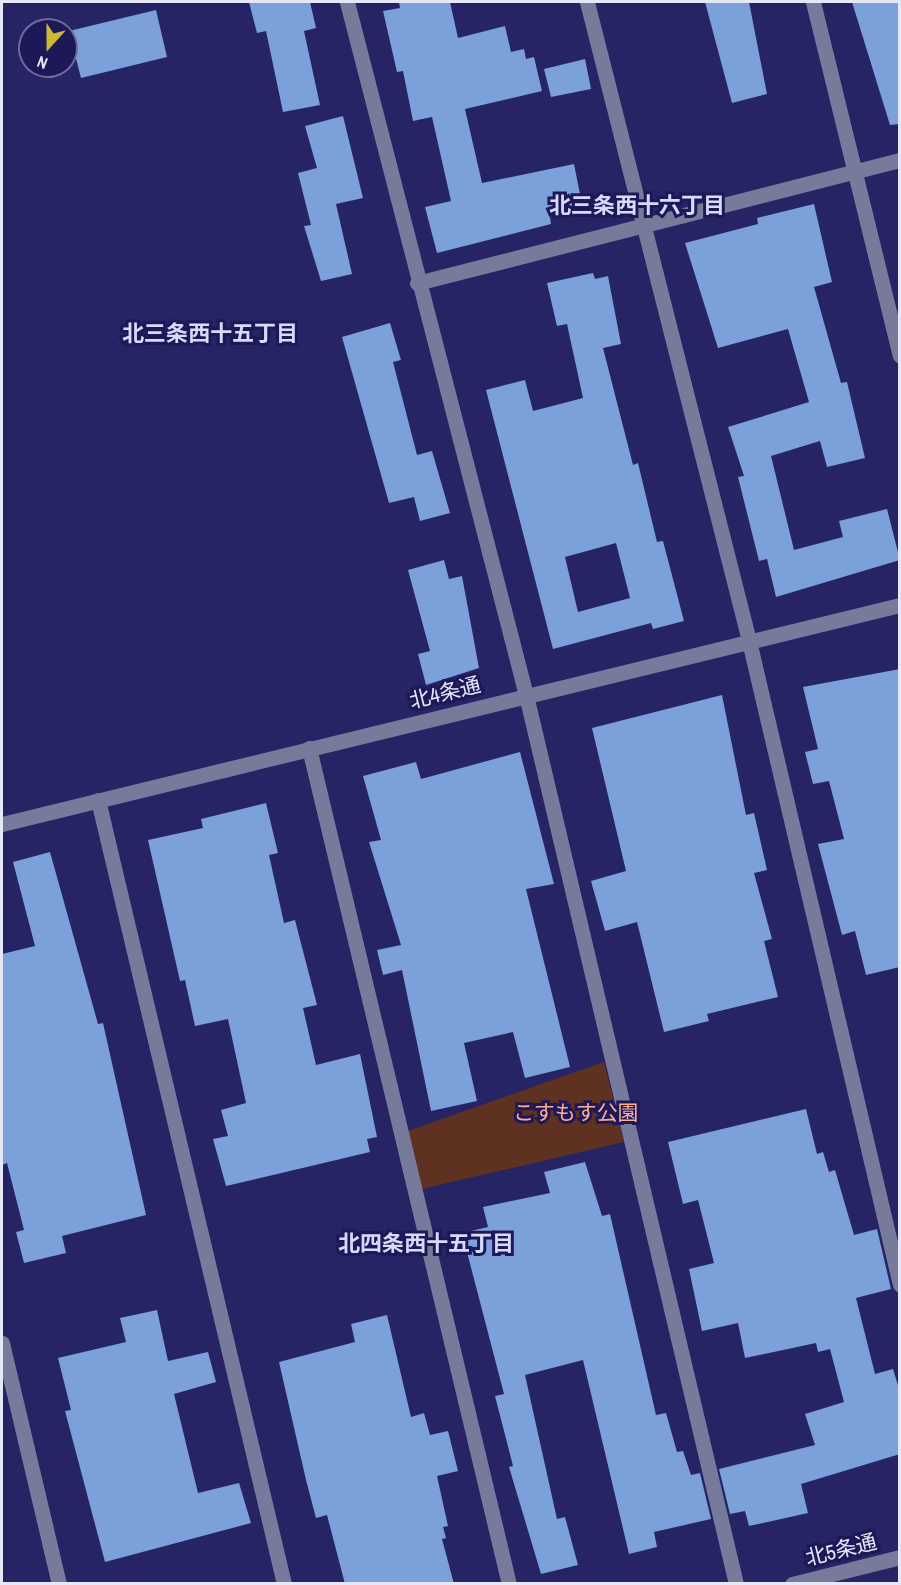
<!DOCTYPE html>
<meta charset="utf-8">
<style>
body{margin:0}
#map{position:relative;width:901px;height:1585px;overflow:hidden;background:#262464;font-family:"Archivo Narrow","Noto Sans JP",sans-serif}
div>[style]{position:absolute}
.green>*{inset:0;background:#5f3121}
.building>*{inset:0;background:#7ba0da}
.minor>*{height:15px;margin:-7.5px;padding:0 7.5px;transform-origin:7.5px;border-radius:7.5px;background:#777b9b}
span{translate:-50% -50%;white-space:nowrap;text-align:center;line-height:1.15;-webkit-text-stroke:6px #1d1958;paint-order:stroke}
.street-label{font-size:21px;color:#e6e8f8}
.park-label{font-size:21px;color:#fdae94}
.neighbourhood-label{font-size:22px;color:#d6dbfa;font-weight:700}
.frame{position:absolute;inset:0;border:3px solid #e6e8f8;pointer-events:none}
.north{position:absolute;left:18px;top:18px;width:60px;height:60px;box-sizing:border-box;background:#1d1958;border:2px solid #6d6c98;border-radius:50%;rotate:201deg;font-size:16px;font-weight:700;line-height:24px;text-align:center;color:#e6e8f8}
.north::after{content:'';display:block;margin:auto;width:21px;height:27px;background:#ceb837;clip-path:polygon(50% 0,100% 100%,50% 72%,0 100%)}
</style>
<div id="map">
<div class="green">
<div style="clip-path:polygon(604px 1062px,624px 1142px,417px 1190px,402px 1133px)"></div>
</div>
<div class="building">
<div style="clip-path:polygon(249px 2px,310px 2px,316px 28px,304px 31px,320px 105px,283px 112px,266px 31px,257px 33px)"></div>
<div style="clip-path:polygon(399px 2px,450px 2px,458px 38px,505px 26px,511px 52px,524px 49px,526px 59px,534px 57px,542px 91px,465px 109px,482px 183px,574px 164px,582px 204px,549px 211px,551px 224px,437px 253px,425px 207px,451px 201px,432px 117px,413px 121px,403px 71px,397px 72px,383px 11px,400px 8px)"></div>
<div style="clip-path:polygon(705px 2px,749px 2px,767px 94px,732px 103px)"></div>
<div style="clip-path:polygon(852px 2px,900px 2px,900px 124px,890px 125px)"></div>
<div style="clip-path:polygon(156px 10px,167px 57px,81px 78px,69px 31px)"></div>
<div style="clip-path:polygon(585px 59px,591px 89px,551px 97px,544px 69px)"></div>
<div style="clip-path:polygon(343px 116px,363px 198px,336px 204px,352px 274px,321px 281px,304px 226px,311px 225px,298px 173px,317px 168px,305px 126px)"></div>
<div style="clip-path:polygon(814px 204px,832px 282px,814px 287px,841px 383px,847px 382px,865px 458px,827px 467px,820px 441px,771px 456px,794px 550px,843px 537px,839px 521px,887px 509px,900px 560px,776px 597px,767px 559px,759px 561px,738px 477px,744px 476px,728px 427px,809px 402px,788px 329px,718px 348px,685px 243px,758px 224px,757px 218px)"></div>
<div style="clip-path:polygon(evenodd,593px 273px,595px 279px,608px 276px,621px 344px,603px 348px,633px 465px,638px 463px,657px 542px,663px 541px,684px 621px,653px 629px,651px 623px,553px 649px,486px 390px,525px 380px,533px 411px,583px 398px,567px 324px,557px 326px,547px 283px,593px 273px,616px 543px,630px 598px,578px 612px,565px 557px,616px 543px)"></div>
<div style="clip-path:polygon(390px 323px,401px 360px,393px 362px,417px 455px,432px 451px,450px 513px,420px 521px,414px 497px,389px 503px,342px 337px)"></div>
<div style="clip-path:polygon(444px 560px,449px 579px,462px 576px,479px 668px,426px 685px,418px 654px,430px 651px,408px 570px)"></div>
<div style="clip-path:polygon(900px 669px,900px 967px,866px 975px,855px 931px,842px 935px,818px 844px,844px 839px,829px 781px,813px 784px,805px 752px,818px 749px,803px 687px)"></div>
<div style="clip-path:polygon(722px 695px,746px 815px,754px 813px,767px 870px,754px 873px,772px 939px,764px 941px,778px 997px,707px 1014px,709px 1021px,664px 1032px,637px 922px,605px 931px,591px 881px,626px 871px,592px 728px)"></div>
<div style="clip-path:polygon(520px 752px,554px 884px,526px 889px,570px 1067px,525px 1078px,513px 1032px,464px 1043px,477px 1101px,431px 1111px,402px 970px,383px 975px,377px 950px,401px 945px,369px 842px,381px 840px,363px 776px,416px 762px,421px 779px)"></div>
<div style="clip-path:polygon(266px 803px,278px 853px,269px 855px,284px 923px,295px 920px,317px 1005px,303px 1008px,316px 1065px,360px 1054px,377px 1137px,367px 1139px,370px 1152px,226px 1186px,213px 1139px,228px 1136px,221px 1110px,246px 1103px,228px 1019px,195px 1026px,185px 980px,180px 981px,148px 840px,203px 828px,201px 819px)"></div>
<div style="clip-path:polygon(50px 852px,98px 1024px,103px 1023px,146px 1215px,62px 1236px,66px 1253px,24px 1263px,16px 1232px,24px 1230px,7px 1163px,2px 1165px,2px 954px,35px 946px,13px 862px)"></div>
<div style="clip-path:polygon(806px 1109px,817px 1154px,823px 1152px,829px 1172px,835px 1170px,854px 1235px,877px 1229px,891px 1289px,856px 1298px,875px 1374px,893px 1369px,900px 1392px,900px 1454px,801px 1484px,808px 1513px,749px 1526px,745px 1511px,730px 1514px,719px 1469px,815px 1445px,805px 1414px,844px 1402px,830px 1349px,818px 1352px,816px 1343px,745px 1358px,738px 1323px,702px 1331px,689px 1269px,714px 1263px,698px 1200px,683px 1204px,668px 1142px)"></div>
<div style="clip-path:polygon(585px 1162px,602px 1216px,610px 1214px,656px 1415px,666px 1413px,677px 1452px,683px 1451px,691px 1475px,700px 1473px,711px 1519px,654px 1532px,657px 1547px,629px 1554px,583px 1360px,525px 1375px,557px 1519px,565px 1517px,578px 1565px,541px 1574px,509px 1467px,513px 1466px,495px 1396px,504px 1394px,462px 1233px,488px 1227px,483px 1207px,550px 1193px,544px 1172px)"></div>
<div style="clip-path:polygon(157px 1310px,168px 1361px,208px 1352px,216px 1382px,174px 1394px,198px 1493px,239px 1483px,251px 1523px,105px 1562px,65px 1411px,71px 1410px,58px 1358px,126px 1342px,120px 1318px)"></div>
<div style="clip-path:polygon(387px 1315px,411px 1417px,424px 1413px,430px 1435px,448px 1431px,458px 1471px,437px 1476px,448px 1526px,443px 1527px,446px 1538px,442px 1539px,454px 1584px,345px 1584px,327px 1515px,316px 1518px,306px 1480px,279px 1362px,355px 1342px,351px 1324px)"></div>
</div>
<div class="minor">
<div style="left:347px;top:2px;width:716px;rotate:75.52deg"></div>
<div style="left:526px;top:695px;width:913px;rotate:76.71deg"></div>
<div style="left:587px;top:2px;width:659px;rotate:75.77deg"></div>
<div style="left:749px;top:641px;width:661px;rotate:76.8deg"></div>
<div style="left:813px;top:2px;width:364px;rotate:76.2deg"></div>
<div style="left:417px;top:283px;width:498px;rotate:-14.3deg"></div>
<div style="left:309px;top:748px;width:860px;rotate:76.55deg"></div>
<div style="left:98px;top:800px;width:806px;rotate:76.65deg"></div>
<div style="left:2px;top:824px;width:924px;rotate:-13.71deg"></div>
<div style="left:2px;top:1343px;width:248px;rotate:76.7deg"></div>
<div style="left:792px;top:1584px;width:111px;rotate:-14deg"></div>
</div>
<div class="street-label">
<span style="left:445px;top:693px;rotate:-14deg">北4条通</span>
<span style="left:841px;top:1550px;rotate:-14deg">北5条通</span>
</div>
<div class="park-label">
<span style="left:576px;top:1113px">こすもす公園</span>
</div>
<div class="neighbourhood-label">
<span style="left:637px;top:206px">北三条西十六丁目</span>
<span style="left:210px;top:334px">北三条西十五丁目</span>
<span style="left:426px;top:1244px">北四条西十五丁目</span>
</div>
<div class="frame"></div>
<div class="north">N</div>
</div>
